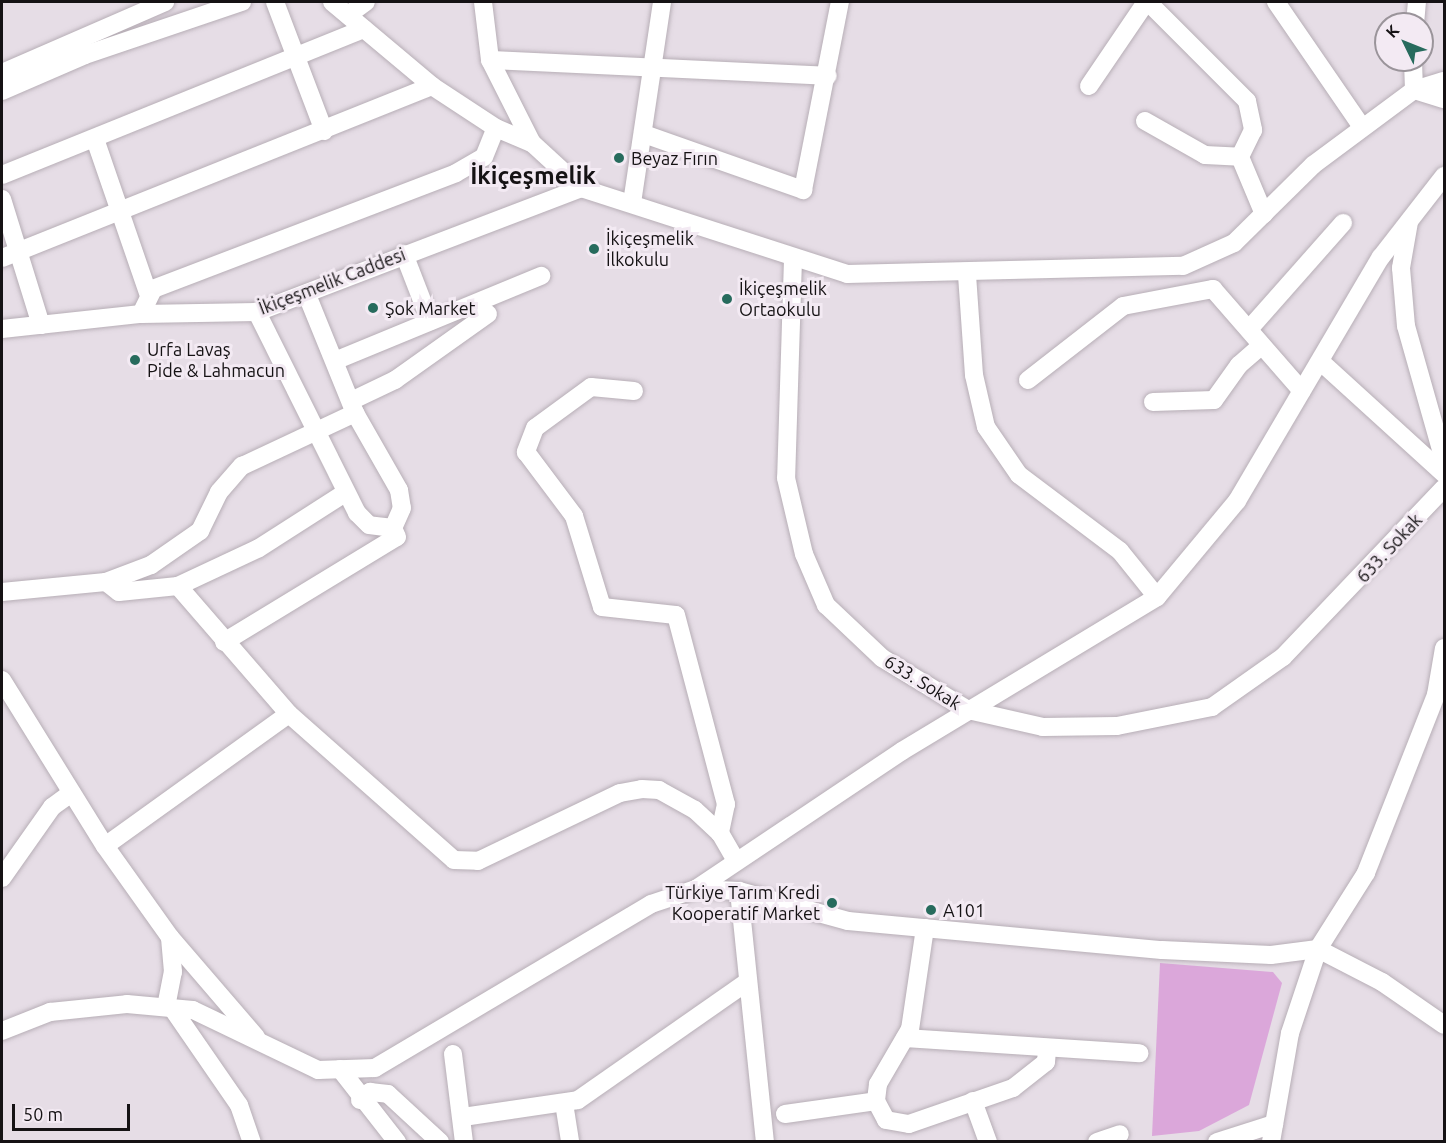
<!DOCTYPE html>
<meta charset="utf-8">
<style>
body{margin:0}
#map{position:relative;width:1446px;height:1143px;overflow:hidden;background:#e6dde6;font-family:Ubuntu,sans-serif}
div>[style]{position:absolute}
.green>*{inset:0;background:#dba7da}
.roads{filter:drop-shadow(0 0 2px #b7aeb6) drop-shadow(0 0 2px #b7aeb6)}
.minor>*{height:18px;margin:-9px;padding:0 9px;transform-origin:9px;border-radius:9px;background:#fff}
.dots>*{width:16px;height:16px;translate:-50% -50%;box-sizing:border-box;border:3px solid #f3eaf3;border-radius:50%}
span{translate:-50% -50%;white-space:nowrap;text-align:center;line-height:1.15;-webkit-text-stroke:6px #f3eaf3;paint-order:stroke}
.poi-label{font-size:18px;color:#151214}
.left{translate:0 -50%;text-align:left}
.right{translate:-100% -50%;text-align:right}
.street-label{font-size:18px;color:#151214}
.district-label{font-size:24px;color:#151214;font-weight:700}
.frame{position:absolute;inset:0;border:3px solid #151214;pointer-events:none}
.north{position:absolute;left:1374px;top:12px;width:60px;height:60px;box-sizing:border-box;background:#f3eaf3;border:2px solid #9a949a;border-radius:50%;rotate:313deg;font-size:16px;font-weight:700;line-height:24px;text-align:center;color:#151214}
.north::after{content:'';display:block;margin:auto;width:21px;height:27px;background:#276b5d;clip-path:polygon(50% 0,100% 100%,50% 72%,0 100%)}
.scale{position:absolute;left:12px;top:1104px;width:118px;height:27px;box-sizing:border-box;border:3px solid #151214;border-top:0;padding-left:8px;font-size:18px;line-height:21px;white-space:nowrap;color:#151214;-webkit-text-stroke:4px #f3eaf3;paint-order:stroke}
</style>
<div id="map">
<div class="green">
<div style="clip-path:polygon(1160px 963px,1273px 972px,1282px 983px,1249px 1105px,1199px 1131px,1152px 1136px)"></div>
</div>
<div class="roads">
<div class="minor">
<div style="left:275px;top:2px;width:138px;rotate:69.2deg"></div>
<div style="left:332px;top:2px;width:131px;rotate:40deg"></div>
<div style="left:432px;top:86px;width:77px;rotate:33.3deg"></div>
<div style="left:496px;top:128px;width:39px;rotate:23deg"></div>
<div style="left:483px;top:2px;width:58px;rotate:83.1deg"></div>
<div style="left:490px;top:60px;width:93px;rotate:63.2deg"></div>
<div style="left:532px;top:143px;width:67px;rotate:42.6deg"></div>
<div style="left:581px;top:188px;width:280px;rotate:17.9deg"></div>
<div style="left:847px;top:274px;width:336px;rotate:-1.4deg"></div>
<div style="left:1183px;top:266px;width:56px;rotate:-24.3deg"></div>
<div style="left:1234px;top:243px;width:111px;rotate:-44.6deg"></div>
<div style="left:1313px;top:165px;width:126px;rotate:-36.6deg"></div>
<div style="left:1414px;top:90px;width:30px;rotate:-92deg"></div>
<div style="left:1148px;top:2px;width:140px;rotate:45deg"></div>
<div style="left:1247px;top:101px;width:30px;rotate:78deg"></div>
<div style="left:1253px;top:130px;width:30px;rotate:116deg"></div>
<div style="left:1240px;top:157px;width:62px;rotate:67.2deg"></div>
<div style="left:1276px;top:2px;width:152px;rotate:55.5deg"></div>
<div style="left:348px;top:15px;width:22px;rotate:-36deg"></div>
<div style="left:1415px;top:24px;width:22px;rotate:-85deg"></div>
<div style="left:490px;top:60px;width:338px;rotate:2.7deg"></div>
<div style="left:2px;top:73px;width:178px;rotate:-23.5deg"></div>
<div style="left:1089px;top:86px;width:102px;rotate:-55.8deg"></div>
<div style="left:1414px;top:90px;width:31px;rotate:-17deg"></div>
<div style="left:1414px;top:90px;width:31px;rotate:17deg"></div>
<div style="left:2px;top:91px;width:90px;rotate:-23.4deg"></div>
<div style="left:85px;top:55px;width:166px;rotate:-18.7deg"></div>
<div style="left:1145px;top:121px;width:69px;rotate:29.5deg"></div>
<div style="left:1205px;top:155px;width:35px;rotate:3deg"></div>
<div style="left:644px;top:134px;width:169px;rotate:19.4deg"></div>
<div style="left:803px;top:190px;width:192px;rotate:-78.9deg"></div>
<div style="left:95px;top:139px;width:163px;rotate:71deg"></div>
<div style="left:2px;top:175px;width:390px;rotate:-22deg"></div>
<div style="left:2px;top:199px;width:132px;rotate:72.8deg"></div>
<div style="left:632px;top:203px;width:203px;rotate:-81.5deg"></div>
<div style="left:1409px;top:222px;width:47px;rotate:99.9deg"></div>
<div style="left:1401px;top:268px;width:58px;rotate:85.1deg"></div>
<div style="left:1406px;top:326px;width:139px;rotate:74.2deg"></div>
<div style="left:404px;top:254px;width:72px;rotate:68.8deg"></div>
<div style="left:2px;top:258px;width:463px;rotate:-21.8deg"></div>
<div style="left:793px;top:259px;width:219px;rotate:91.8deg"></div>
<div style="left:786px;top:478px;width:78px;rotate:76.7deg"></div>
<div style="left:804px;top:554px;width:56px;rotate:66.7deg"></div>
<div style="left:826px;top:605px;width:77px;rotate:43.4deg"></div>
<div style="left:882px;top:658px;width:100px;rotate:31.2deg"></div>
<div style="left:968px;top:710px;width:77px;rotate:12.8deg"></div>
<div style="left:1043px;top:727px;width:74px;rotate:-0.8deg"></div>
<div style="left:1117px;top:726px;width:97px;rotate:-11.3deg"></div>
<div style="left:1212px;top:707px;width:87px;rotate:-35.2deg"></div>
<div style="left:1283px;top:657px;width:233px;rotate:-46.4deg"></div>
<div style="left:307px;top:295px;width:127px;rotate:67.9deg"></div>
<div style="left:355px;top:413px;width:89px;rotate:60.3deg"></div>
<div style="left:399px;top:490px;width:18px;rotate:81deg"></div>
<div style="left:402px;top:508px;width:22px;rotate:114deg"></div>
<div style="left:141px;top:314px;width:28px;rotate:-64deg"></div>
<div style="left:153px;top:289px;width:324px;rotate:-20.9deg"></div>
<div style="left:456px;top:173px;width:32px;rotate:-30deg"></div>
<div style="left:484px;top:157px;width:31px;rotate:-68deg"></div>
<div style="left:1251px;top:327px;width:139px;rotate:-48.5deg"></div>
<div style="left:2px;top:329px;width:140px;rotate:-6.2deg"></div>
<div style="left:141px;top:314px;width:116px;rotate:-1deg"></div>
<div style="left:257px;top:312px;width:347px;rotate:-20.9deg"></div>
<div style="left:337px;top:360px;width:221px;rotate:-22.4deg"></div>
<div style="left:1320px;top:361px;width:168px;rotate:42.3deg"></div>
<div style="left:1028px;top:380px;width:120px;rotate:-37.9deg"></div>
<div style="left:1123px;top:306px;width:92px;rotate:-10.7deg"></div>
<div style="left:1213px;top:289px;width:135px;rotate:48.9deg"></div>
<div style="left:634px;top:391px;width:43px;rotate:-174.7deg"></div>
<div style="left:591px;top:387px;width:69px;rotate:143.8deg"></div>
<div style="left:535px;top:428px;width:26px;rotate:111deg"></div>
<div style="left:526px;top:452px;width:80px;rotate:53.1deg"></div>
<div style="left:574px;top:516px;width:95px;rotate:72.9deg"></div>
<div style="left:602px;top:607px;width:74px;rotate:6.2deg"></div>
<div style="left:676px;top:615px;width:196px;rotate:75.2deg"></div>
<div style="left:726px;top:804px;width:30px;rotate:102deg"></div>
<div style="left:351px;top:401px;width:49px;rotate:-25.5deg"></div>
<div style="left:395px;top:380px;width:114px;rotate:-35.4deg"></div>
<div style="left:1153px;top:402px;width:61px;rotate:-1.9deg"></div>
<div style="left:1214px;top:400px;width:43px;rotate:-54.5deg"></div>
<div style="left:1239px;top:365px;width:28px;rotate:-41deg"></div>
<div style="left:106px;top:582px;width:16px;rotate:38deg"></div>
<div style="left:119px;top:592px;width:59px;rotate:-5.8deg"></div>
<div style="left:178px;top:586px;width:89px;rotate:-25.1deg"></div>
<div style="left:259px;top:548px;width:102px;rotate:-32.6deg"></div>
<div style="left:178px;top:586px;width:169px;rotate:49.1deg"></div>
<div style="left:289px;top:714px;width:220px;rotate:41.5deg"></div>
<div style="left:454px;top:860px;width:24px;rotate:2deg"></div>
<div style="left:478px;top:861px;width:157px;rotate:-25.6deg"></div>
<div style="left:620px;top:793px;width:22px;rotate:-10deg"></div>
<div style="left:642px;top:789px;width:17px;rotate:3deg"></div>
<div style="left:659px;top:790px;width:41px;rotate:29.1deg"></div>
<div style="left:695px;top:810px;width:34px;rotate:43deg"></div>
<div style="left:720px;top:833px;width:30px;rotate:60deg"></div>
<div style="left:2px;top:592px;width:104px;rotate:-5.5deg"></div>
<div style="left:106px;top:582px;width:48px;rotate:-20.7deg"></div>
<div style="left:151px;top:565px;width:60px;rotate:-34.8deg"></div>
<div style="left:200px;top:531px;width:43px;rotate:-64deg"></div>
<div style="left:219px;top:492px;width:35px;rotate:-49deg"></div>
<div style="left:242px;top:466px;width:125px;rotate:-25.1deg"></div>
<div style="left:1157px;top:597px;width:125px;rotate:-50.2deg"></div>
<div style="left:1237px;top:501px;width:283px;rotate:-59.5deg"></div>
<div style="left:1381px;top:257px;width:103px;rotate:-52.1deg"></div>
<div style="left:224px;top:642px;width:202px;rotate:-31.3deg"></div>
<div style="left:397px;top:537px;width:10px;rotate:-114deg"></div>
<div style="left:393px;top:528px;width:24px;rotate:-173deg"></div>
<div style="left:369px;top:525px;width:17px;rotate:-135deg"></div>
<div style="left:357px;top:513px;width:225px;rotate:-116.5deg"></div>
<div style="left:1444px;top:648px;width:48px;rotate:99.7deg"></div>
<div style="left:1436px;top:695px;width:191px;rotate:111.5deg"></div>
<div style="left:1366px;top:873px;width:90px;rotate:122.3deg"></div>
<div style="left:1318px;top:949px;width:72px;rotate:27.3deg"></div>
<div style="left:1382px;top:982px;width:75px;rotate:34.7deg"></div>
<div style="left:2px;top:680px;width:195px;rotate:58.2deg"></div>
<div style="left:105px;top:846px;width:112px;rotate:54.5deg"></div>
<div style="left:170px;top:937px;width:132px;rotate:49.3deg"></div>
<div style="left:105px;top:846px;width:226px;rotate:-35.7deg"></div>
<div style="left:2px;top:878px;width:87px;rotate:-54.8deg"></div>
<div style="left:52px;top:807px;width:24px;rotate:-36deg"></div>
<div style="left:696px;top:889px;width:248px;rotate:-33.8deg"></div>
<div style="left:902px;top:751px;width:298px;rotate:-31.1deg"></div>
<div style="left:1157px;top:597px;width:59px;rotate:-128.8deg"></div>
<div style="left:1120px;top:551px;width:126px;rotate:-143deg"></div>
<div style="left:1019px;top:475px;width:58px;rotate:-124.5deg"></div>
<div style="left:986px;top:427px;width:53px;rotate:-103deg"></div>
<div style="left:974px;top:375px;width:101px;rotate:-94deg"></div>
<div style="left:739px;top:891px;width:252px;rotate:84.1deg"></div>
<div style="left:925px;top:928px;width:102px;rotate:98.4deg"></div>
<div style="left:910px;top:1029px;width:64px;rotate:120.2deg"></div>
<div style="left:878px;top:1084px;width:17px;rotate:97deg"></div>
<div style="left:876px;top:1101px;width:21px;rotate:62deg"></div>
<div style="left:886px;top:1120px;width:23px;rotate:10deg"></div>
<div style="left:909px;top:1124px;width:110px;rotate:-19.1deg"></div>
<div style="left:1013px;top:1088px;width:42px;rotate:-38.2deg"></div>
<div style="left:1046px;top:1062px;width:11px;rotate:-85deg"></div>
<div style="left:166px;top:1007px;width:36px;rotate:-79deg"></div>
<div style="left:173px;top:972px;width:35px;rotate:-95deg"></div>
<div style="left:172px;top:1008px;width:118px;rotate:55.4deg"></div>
<div style="left:239px;top:1105px;width:39px;rotate:71deg"></div>
<div style="left:2px;top:1031px;width:52px;rotate:-21.6deg"></div>
<div style="left:50px;top:1012px;width:77px;rotate:-5.9deg"></div>
<div style="left:127px;top:1004px;width:66px;rotate:5.2deg"></div>
<div style="left:193px;top:1010px;width:139px;rotate:25.6deg"></div>
<div style="left:318px;top:1070px;width:57px;rotate:-2deg"></div>
<div style="left:375px;top:1068px;width:321px;rotate:-30.7deg"></div>
<div style="left:651px;top:904px;width:47px;rotate:-18.4deg"></div>
<div style="left:696px;top:889px;width:43px;rotate:2.7deg"></div>
<div style="left:739px;top:891px;width:113px;rotate:15.4deg"></div>
<div style="left:848px;top:921px;width:315px;rotate:5.3deg"></div>
<div style="left:1162px;top:950px;width:109px;rotate:2.6deg"></div>
<div style="left:1271px;top:955px;width:47px;rotate:-7.3deg"></div>
<div style="left:1318px;top:949px;width:89px;rotate:108.4deg"></div>
<div style="left:1290px;top:1033px;width:111px;rotate:99.9deg"></div>
<div style="left:905px;top:1038px;width:235px;rotate:3.7deg"></div>
<div style="left:453px;top:1054px;width:89px;rotate:82.9deg"></div>
<div style="left:340px;top:1069px;width:93px;rotate:52deg"></div>
<div style="left:360px;top:1100px;width:13px;rotate:-39deg"></div>
<div style="left:370px;top:1092px;width:18px;rotate:6deg"></div>
<div style="left:388px;top:1094px;width:71px;rotate:42.7deg"></div>
<div style="left:973px;top:1101px;width:44px;rotate:69.9deg"></div>
<div style="left:564px;top:1103px;width:39px;rotate:81deg"></div>
<div style="left:785px;top:1114px;width:92px;rotate:-8.1deg"></div>
<div style="left:463px;top:1117px;width:116px;rotate:-8.4deg"></div>
<div style="left:578px;top:1100px;width:206px;rotate:-34.9deg"></div>
<div style="left:1097px;top:1142px;width:24px;rotate:-19deg"></div>
<div style="left:1217px;top:1142px;width:60px;rotate:-17.5deg"></div>
</div>
</div>
<div class="dots">
<div style="left:619px;top:158px;background:#276b5d"></div>
<div style="left:594px;top:249px;background:#276b5d"></div>
<div style="left:727px;top:299px;background:#276b5d"></div>
<div style="left:373px;top:308px;background:#276b5d"></div>
<div style="left:135px;top:360px;background:#276b5d"></div>
<div style="left:832px;top:903px;background:#276b5d"></div>
<div style="left:931px;top:910px;background:#276b5d"></div>
</div>
<div class="poi-label">
<span class="left" style="left:631px;top:158px">Beyaz Fırın</span>
<span class="left" style="left:606px;top:249px">İkiçeşmelik<br>İlkokulu</span>
<span class="left" style="left:739px;top:299px">İkiçeşmelik<br>Ortaokulu</span>
<span class="left" style="left:385px;top:308px">Şok Market</span>
<span class="left" style="left:147px;top:360px">Urfa Lavaş<br>Pide &amp; Lahmacun</span>
<span class="right" style="left:820px;top:903px">Türkiye Tarım Kredi<br>Kooperatif Market</span>
<span class="left" style="left:943px;top:910px">A101</span>
</div>
<div class="street-label">
<span style="left:332px;top:281px;rotate:-21deg">İkiçeşmelik Caddesi</span>
<span style="left:1389px;top:548px;rotate:-47deg">633. Sokak</span>
<span style="left:923px;top:682px;rotate:32deg">633. Sokak</span>
</div>
<div class="district-label">
<span style="left:533px;top:176px">İkiçeşmelik</span>
</div>
<div class="frame"></div>
<div class="north">K</div>
<div class="scale">50 m</div>
</div>
